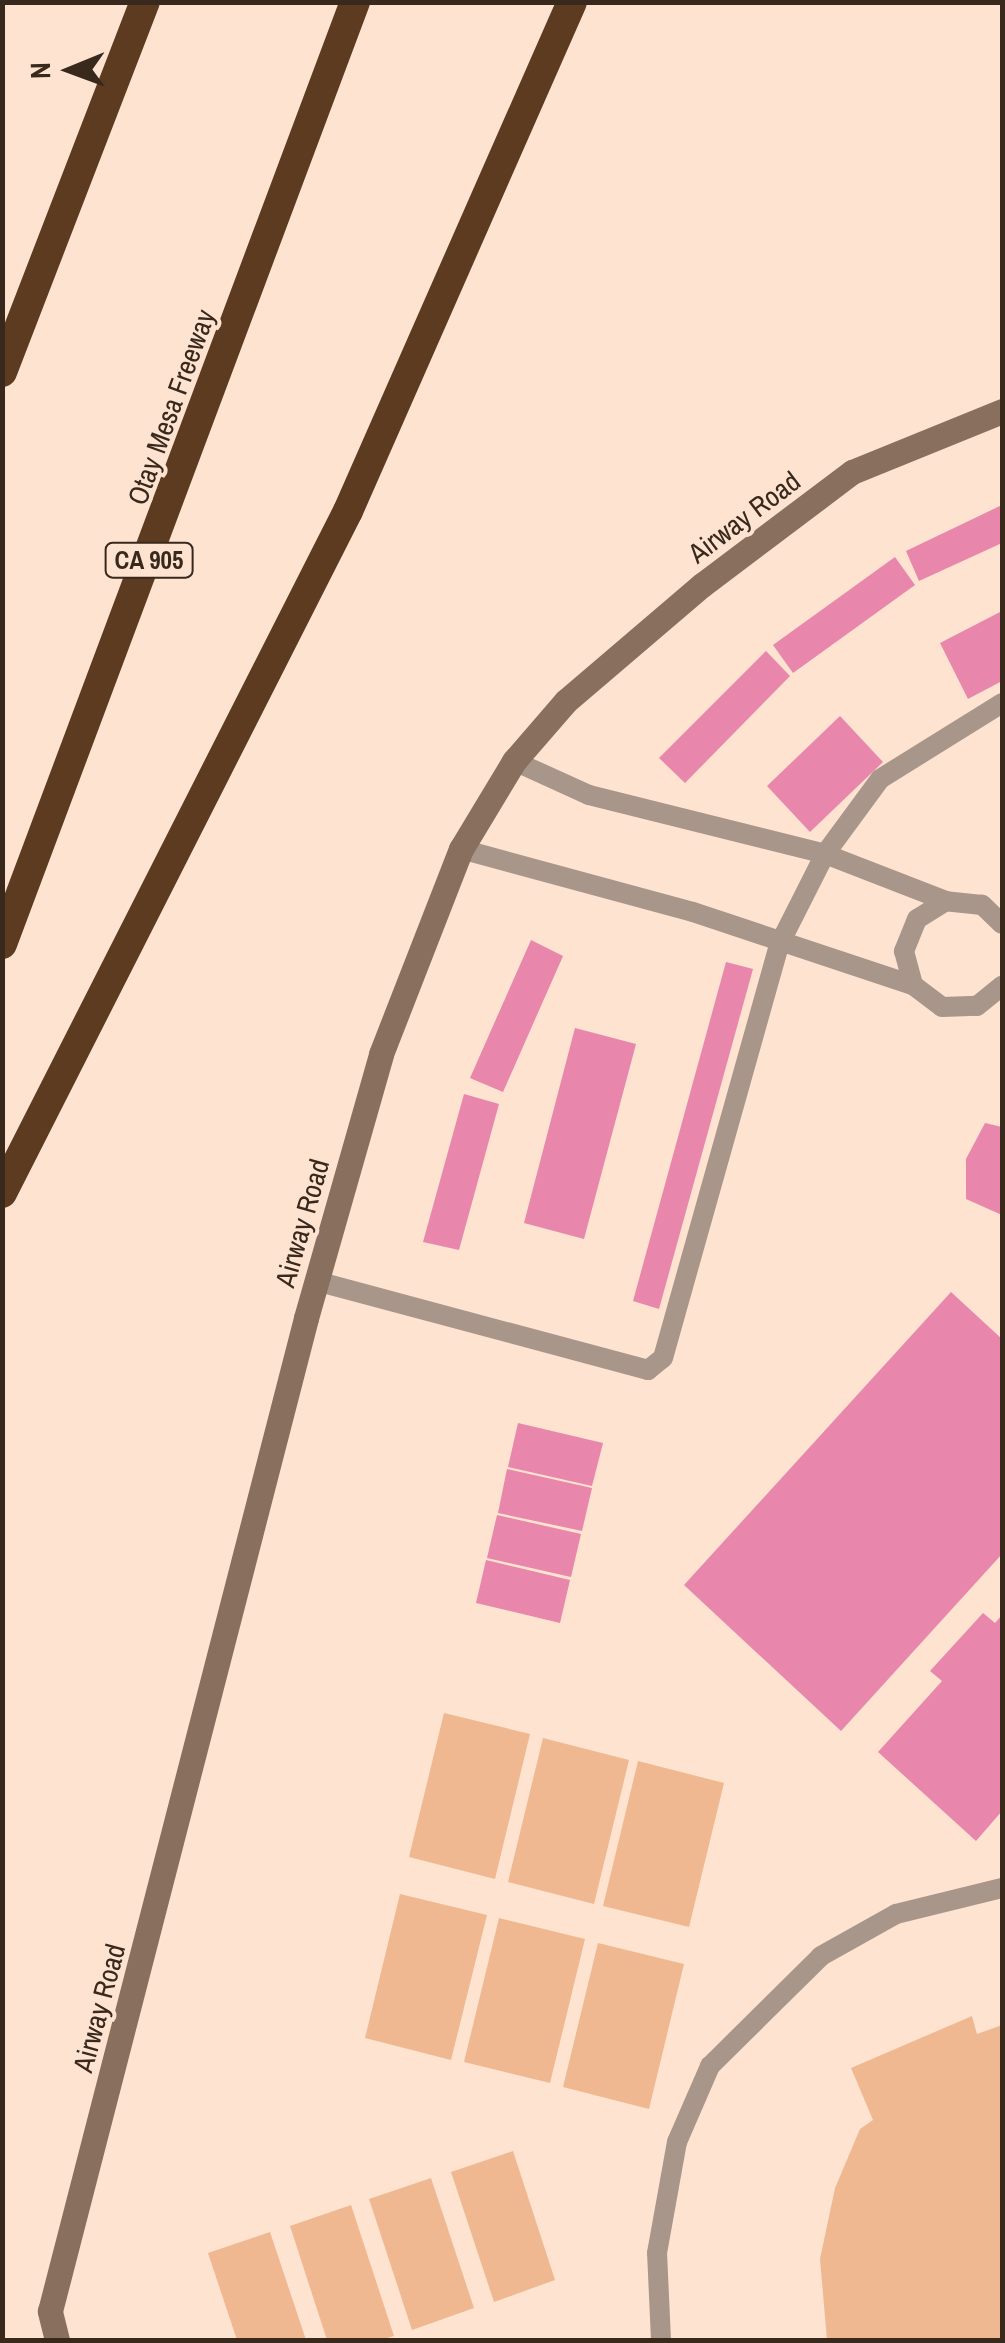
<!DOCTYPE html>
<style>
body{margin:0}
#map{position:relative;width:1005px;height:2343px;overflow:hidden;background:#fee3d1;font-family:"Archivo Narrow",sans-serif}
div>[style]{position:absolute}
.green>*{inset:0;background:#f0b891}
.building>*{inset:0;background:#e886ab}
.lane>*{height:20px;margin:-10px;padding:0 10px;transform-origin:10px;border-radius:10px;background:#a9968a}
.secondary>*{height:25px;margin:-12.5px;padding:0 12.5px;transform-origin:12.5px;border-radius:12.5px;background:#896f5d}
.highway>*{height:30px;margin:-15px;padding:0 15px;transform-origin:15px;border-radius:15px;background:#5d3b21}
span{translate:-50% -50%;white-space:nowrap;text-align:center;line-height:1.15;-webkit-text-stroke:8px #fee3d1;paint-order:stroke}
.shield-label span{padding:2px 8px;background:#fee3d1;border:2px solid;border-radius:8px;-webkit-text-stroke-width:0}
.shield-label{font-size:25px;color:#39291d;font-weight:700}
.street-label{font-size:28px;color:#39291d}
.frame{position:absolute;inset:0;border:5px solid #39291d;pointer-events:none}
.north{position:absolute;left:20px;top:20px;width:100px;height:100px;-webkit-text-stroke:8px #fee3d1;paint-order:stroke;rotate:269deg;font-size:28px;font-weight:700;line-height:40px;text-align:center;color:#39291d}
.north::after{content:'';display:block;margin:auto;width:35px;height:45px;background:#39291d;clip-path:polygon(50% 0,100% 100%,50% 72%,0 100%)}
</style>
<div id="map">
<div class="green">
<div style="clip-path:polygon(444px 1713px,530px 1734px,495px 1879px,409px 1857px)"></div>
<div style="clip-path:polygon(543px 1738px,629px 1760px,594px 1904px,508px 1882px)"></div>
<div style="clip-path:polygon(638px 1761px,724px 1783px,689px 1927px,603px 1906px)"></div>
<div style="clip-path:polygon(400px 1894px,487px 1915px,451px 2060px,365px 2038px)"></div>
<div style="clip-path:polygon(499px 1918px,585px 1939px,550px 2083px,464px 2062px)"></div>
<div style="clip-path:polygon(598px 1943px,684px 1964px,649px 2109px,563px 2087px)"></div>
<div style="clip-path:polygon(972px 2016px,977px 2034px,1002px 2025px,1002px 2340px,827px 2340px,820px 2259px,835px 2188px,860px 2129px,873px 2120px,851px 2068px)"></div>
<div style="clip-path:polygon(513px 2151px,555px 2280px,494px 2302px,451px 2172px)"></div>
<div style="clip-path:polygon(431px 2178px,474px 2308px,412px 2330px,369px 2199px)"></div>
<div style="clip-path:polygon(351px 2205px,394px 2336px,380px 2340px,327px 2340px,290px 2226px)"></div>
<div style="clip-path:polygon(270px 2232px,306px 2340px,237px 2340px,208px 2253px)"></div>
</div>
<div class="building">
<div style="clip-path:polygon(1002px 505px,1002px 543px,919px 581px,906px 551px)"></div>
<div style="clip-path:polygon(895px 557px,915px 585px,793px 673px,773px 645px)"></div>
<div style="clip-path:polygon(1002px 611px,1002px 681px,968px 699px,940px 643px)"></div>
<div style="clip-path:polygon(766px 651px,790px 676px,685px 783px,659px 758px)"></div>
<div style="clip-path:polygon(840px 716px,883px 762px,810px 832px,767px 786px)"></div>
<div style="clip-path:polygon(531px 940px,563px 956px,503px 1092px,470px 1078px)"></div>
<div style="clip-path:polygon(726px 962px,753px 969px,659px 1309px,633px 1301px)"></div>
<div style="clip-path:polygon(575px 1028px,636px 1044px,584px 1239px,524px 1223px)"></div>
<div style="clip-path:polygon(464px 1094px,499px 1104px,459px 1250px,423px 1242px)"></div>
<div style="clip-path:polygon(985px 1123px,1002px 1127px,1002px 1215px,966px 1199px,966px 1159px)"></div>
<div style="clip-path:polygon(951px 1292px,1002px 1339px,1002px 1554px,841px 1731px,684px 1585px)"></div>
<div style="clip-path:polygon(518px 1423px,603px 1443px,592px 1486px,508px 1467px)"></div>
<div style="clip-path:polygon(507px 1469px,592px 1488px,582px 1531px,498px 1513px)"></div>
<div style="clip-path:polygon(497px 1515px,581px 1534px,571px 1577px,487px 1558px)"></div>
<div style="clip-path:polygon(486px 1560px,570px 1580px,560px 1623px,476px 1603px)"></div>
<div style="clip-path:polygon(983px 1613px,995px 1623px,1002px 1615px,1002px 1811px,976px 1841px,878px 1752px,942px 1681px,930px 1671px)"></div>
</div>
<div class="lane">
<div style="left:514px;top:761px;width:82px;rotate:24.4deg"></div>
<div style="left:589px;top:795px;width:243px;rotate:14deg"></div>
<div style="left:825px;top:854px;width:130px;rotate:21.2deg"></div>
<div style="left:461px;top:849px;width:240px;rotate:15.2deg"></div>
<div style="left:693px;top:912px;width:232px;rotate:18.4deg"></div>
<div style="left:1002px;top:924px;width:28px;rotate:-136deg"></div>
<div style="left:982px;top:905px;width:36px;rotate:-174deg"></div>
<div style="left:946px;top:901px;width:34px;rotate:148deg"></div>
<div style="left:917px;top:919px;width:35px;rotate:112deg"></div>
<div style="left:904px;top:951px;width:35px;rotate:75deg"></div>
<div style="left:913px;top:985px;width:36px;rotate:37deg"></div>
<div style="left:942px;top:1007px;width:35px;rotate:-2deg"></div>
<div style="left:977px;top:1006px;width:32px;rotate:-39deg"></div>
<div style="left:316px;top:1281px;width:344px;rotate:15deg"></div>
<div style="left:648px;top:1370px;width:19px;rotate:-39deg"></div>
<div style="left:663px;top:1358px;width:429px;rotate:-74.3deg"></div>
<div style="left:779px;top:945px;width:102px;rotate:-63.2deg"></div>
<div style="left:825px;top:854px;width:93px;rotate:-53.7deg"></div>
<div style="left:880px;top:779px;width:144px;rotate:-31.9deg"></div>
<div style="left:661px;top:2340px;width:87px;rotate:-92.6deg"></div>
<div style="left:657px;top:2253px;width:113px;rotate:-79.8deg"></div>
<div style="left:677px;top:2142px;width:83px;rotate:-66.5deg"></div>
<div style="left:710px;top:2066px;width:156px;rotate:-44.7deg"></div>
<div style="left:821px;top:1956px;width:86px;rotate:-29.2deg"></div>
<div style="left:896px;top:1914px;width:109px;rotate:-13.8deg"></div>
</div>
<div class="secondary">
<div style="left:57px;top:2340px;width:30px;rotate:-104deg"></div>
<div style="left:50px;top:2311px;width:1025px;rotate:-75.54deg"></div>
<div style="left:306px;top:1318px;width:274px;rotate:-74.1deg"></div>
<div style="left:381px;top:1054px;width:220px;rotate:-68.7deg"></div>
<div style="left:461px;top:849px;width:103px;rotate:-58.9deg"></div>
<div style="left:514px;top:761px;width:79px;rotate:-49.1deg"></div>
<div style="left:566px;top:701px;width:179px;rotate:-40.5deg"></div>
<div style="left:702px;top:585px;width:188px;rotate:-37deg"></div>
<div style="left:852px;top:472px;width:162px;rotate:-22.1deg"></div>
</div>
<div class="highway">
<div style="left:2px;top:372px;width:397px;rotate:-68.9deg"></div>
<div style="left:2px;top:944px;width:1006px;rotate:-69.46deg"></div>
<div style="left:2px;top:1193px;width:765px;rotate:-63.1deg"></div>
<div style="left:348px;top:511px;width:556px;rotate:-66.25deg"></div>
</div>
<div class="shield-label">
<span style="left:149px;top:560px">CA 905</span>
</div>
<div class="street-label">
<span style="left:171px;top:407px;rotate:-70deg">Otay Mesa Freeway</span>
<span style="left:744px;top:517px;rotate:-37deg">Airway Road</span>
<span style="left:302px;top:1223px;rotate:-74deg">Airway Road</span>
<span style="left:99px;top:2008px;rotate:-75deg">Airway Road</span>
</div>
<div class="frame"></div>
<div class="north">N</div>
</div>
